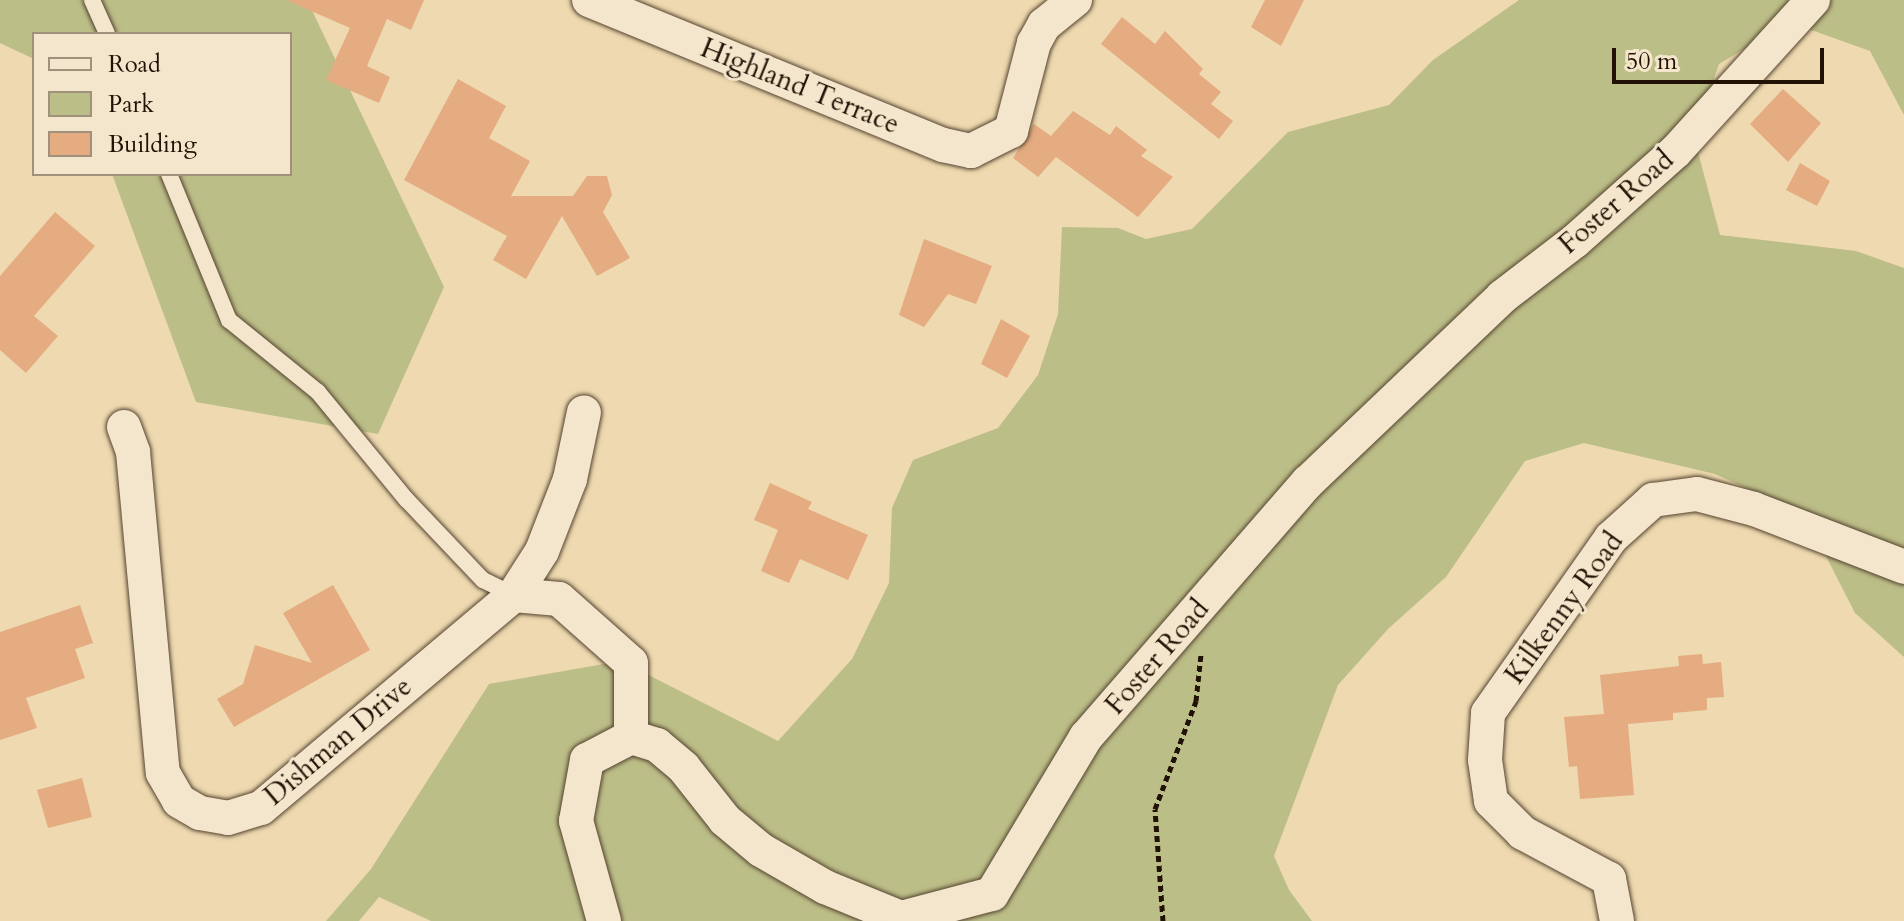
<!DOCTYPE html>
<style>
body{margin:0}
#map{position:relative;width:1904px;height:921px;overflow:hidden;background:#eed9b0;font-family:Cardo,serif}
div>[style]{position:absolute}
.green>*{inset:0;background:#bcbe88}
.building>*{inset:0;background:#e5ac81}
.path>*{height:5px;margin-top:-2.5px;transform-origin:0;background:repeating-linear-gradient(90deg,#221205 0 6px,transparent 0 10px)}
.roads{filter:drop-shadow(0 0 2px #554430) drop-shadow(0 0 2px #554430)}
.lane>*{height:16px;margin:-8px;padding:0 8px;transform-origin:8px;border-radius:8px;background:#f4e6cc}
.street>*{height:34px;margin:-17px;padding:0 17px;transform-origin:17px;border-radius:17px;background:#f4e6cc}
span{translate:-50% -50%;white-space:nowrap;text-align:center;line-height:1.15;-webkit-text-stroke:6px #f4e6cc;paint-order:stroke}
.street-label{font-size:28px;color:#221205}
.legend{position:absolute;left:32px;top:32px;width:260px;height:144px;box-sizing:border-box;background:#f4e6cc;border:2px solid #a0917c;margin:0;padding:10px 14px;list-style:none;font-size:24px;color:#221205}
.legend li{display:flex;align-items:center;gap:16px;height:40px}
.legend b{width:40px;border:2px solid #a0917c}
.scale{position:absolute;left:1612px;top:48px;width:212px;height:36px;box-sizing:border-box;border:4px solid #221205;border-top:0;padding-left:10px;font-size:24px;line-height:28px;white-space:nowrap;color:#221205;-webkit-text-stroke:6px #f4e6cc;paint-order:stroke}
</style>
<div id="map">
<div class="green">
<div style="clip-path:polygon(0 0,307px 0,444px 287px,378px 434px,196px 402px,112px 174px,290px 174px,290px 34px,34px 34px,34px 59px,0 43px)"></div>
<div style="clip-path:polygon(1519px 0,1904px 0,1904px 115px,1870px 51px,1789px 22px,1719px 64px,1694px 137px,1720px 235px,1856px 251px,1904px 268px,1904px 657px,1855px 613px,1805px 515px,1715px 474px,1584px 443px,1525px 461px,1446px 577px,1388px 629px,1338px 685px,1274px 856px,1289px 890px,1312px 921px,431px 921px,379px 897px,359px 921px,326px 921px,371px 869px,489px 684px,621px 661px,778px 741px,852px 659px,889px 583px,892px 508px,913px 460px,998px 428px,1038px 375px,1058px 314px,1062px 227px,1118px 228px,1146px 239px,1192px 229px,1288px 132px,1389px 105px,1433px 60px)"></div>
</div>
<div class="building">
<div style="clip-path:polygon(286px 0,424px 0,411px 30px,387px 19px,367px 66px,390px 77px,379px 103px,326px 80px,350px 28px)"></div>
<div style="clip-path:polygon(1265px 0,1304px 0,1281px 46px,1251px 27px)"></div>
<div style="clip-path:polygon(1122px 17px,1155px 44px,1165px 31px,1203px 69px,1199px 74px,1221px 92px,1211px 104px,1233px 121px,1219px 139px,1101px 44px)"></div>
<div style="clip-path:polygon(458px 79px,506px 106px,489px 138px,530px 161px,511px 196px,573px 196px,587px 176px,607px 176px,612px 195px,603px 212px,630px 258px,597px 276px,562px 216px,526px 279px,493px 260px,507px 236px,404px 180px)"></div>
<div style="clip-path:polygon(1783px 89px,1821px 123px,1788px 162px,1750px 124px)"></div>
<div style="clip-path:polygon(1073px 111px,1110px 135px,1116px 126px,1147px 150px,1141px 156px,1173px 177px,1138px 217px,1056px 157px,1038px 177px,1013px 158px,1034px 124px,1051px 136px)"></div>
<div style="clip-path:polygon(1800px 163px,1830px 181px,1817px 206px,1786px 190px)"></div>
<div style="clip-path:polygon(55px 212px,95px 246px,34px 316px,58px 336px,26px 373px,0 350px,0 276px)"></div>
<div style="clip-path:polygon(924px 239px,992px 266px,976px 304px,948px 294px,924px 327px,899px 315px)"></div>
<div style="clip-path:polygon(1001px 319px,1030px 336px,1007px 378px,981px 364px)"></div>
<div style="clip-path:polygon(770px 483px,812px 502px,808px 509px,868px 535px,848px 580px,800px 559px,789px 583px,761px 571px,778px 530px,754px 520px)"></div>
<div style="clip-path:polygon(333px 585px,370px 650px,234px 727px,217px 699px,243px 684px,255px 645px,312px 663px,283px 613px)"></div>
<div style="clip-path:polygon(80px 605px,93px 643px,75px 649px,85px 678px,26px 698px,37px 728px,0 740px,0 632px)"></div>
<div style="clip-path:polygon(1702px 654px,1703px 664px,1721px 662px,1724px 697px,1707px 698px,1707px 710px,1673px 713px,1673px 720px,1628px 724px,1634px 795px,1580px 799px,1577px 766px,1569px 767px,1564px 717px,1604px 714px,1600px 675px,1679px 666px,1678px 656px)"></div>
<div style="clip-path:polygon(82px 778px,92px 817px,48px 828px,37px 790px)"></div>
</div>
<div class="path">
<div style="left:1163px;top:921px;width:112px;rotate:-94.1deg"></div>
<div style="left:1155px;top:809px;width:116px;rotate:-69.2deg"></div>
<div style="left:1196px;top:701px;width:47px;rotate:-83.9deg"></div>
</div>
<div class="roads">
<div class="lane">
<div style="left:92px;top:0;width:37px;rotate:66deg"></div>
<div style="left:169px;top:174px;width:158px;rotate:67.7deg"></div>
<div style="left:229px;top:320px;width:114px;rotate:39deg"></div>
<div style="left:318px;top:392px;width:139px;rotate:50.6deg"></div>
<div style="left:406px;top:499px;width:112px;rotate:46.5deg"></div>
<div style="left:483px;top:580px;width:34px;rotate:26deg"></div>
</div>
<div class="street">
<div style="left:589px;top:0;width:383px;rotate:22.3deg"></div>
<div style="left:943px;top:145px;width:29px;rotate:12deg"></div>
<div style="left:971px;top:151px;width:45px;rotate:-26.6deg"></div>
<div style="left:1011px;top:131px;width:91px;rotate:-75.4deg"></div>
<div style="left:1034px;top:43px;width:21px;rotate:-61deg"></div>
<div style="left:1044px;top:25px;width:40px;rotate:-39deg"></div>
<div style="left:124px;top:427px;width:27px;rotate:70deg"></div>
<div style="left:133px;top:452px;width:322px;rotate:84.7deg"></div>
<div style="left:163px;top:773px;width:32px;rotate:60deg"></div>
<div style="left:179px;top:801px;width:24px;rotate:30deg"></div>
<div style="left:200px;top:813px;width:28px;rotate:10deg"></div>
<div style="left:228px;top:818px;width:34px;rotate:-17deg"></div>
<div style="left:261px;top:808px;width:331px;rotate:-40.1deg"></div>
<div style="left:514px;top:595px;width:52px;rotate:-57.5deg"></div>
<div style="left:542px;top:551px;width:77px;rotate:-68.7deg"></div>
<div style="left:570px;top:479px;width:68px;rotate:-78.2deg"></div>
<div style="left:514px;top:595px;width:45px;rotate:5.1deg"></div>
<div style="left:559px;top:599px;width:96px;rotate:41.6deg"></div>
<div style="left:631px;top:663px;width:74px;rotate:90deg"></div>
<div style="left:604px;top:921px;width:104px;rotate:-105.6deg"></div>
<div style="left:576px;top:821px;width:62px;rotate:-79.8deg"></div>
<div style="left:587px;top:760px;width:50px;rotate:-27.6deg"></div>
<div style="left:631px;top:737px;width:27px;rotate:17deg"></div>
<div style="left:657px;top:745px;width:35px;rotate:40deg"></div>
<div style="left:684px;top:768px;width:66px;rotate:51.7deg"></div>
<div style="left:725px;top:820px;width:47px;rotate:39.8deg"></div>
<div style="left:761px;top:850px;width:74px;rotate:30deg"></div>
<div style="left:825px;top:887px;width:82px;rotate:22.2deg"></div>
<div style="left:901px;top:918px;width:94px;rotate:-14.8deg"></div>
<div style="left:992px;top:894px;width:183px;rotate:-59.1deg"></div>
<div style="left:1086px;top:737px;width:338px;rotate:-49deg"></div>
<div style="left:1308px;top:482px;width:268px;rotate:-43.6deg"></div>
<div style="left:1502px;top:297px;width:92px;rotate:-37.5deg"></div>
<div style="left:1575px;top:241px;width:135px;rotate:-41.7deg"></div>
<div style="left:1676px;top:151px;width:204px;rotate:-47.8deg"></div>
<div style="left:1617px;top:921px;width:43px;rotate:-100.8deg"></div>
<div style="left:1609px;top:879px;width:98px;rotate:-151.9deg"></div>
<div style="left:1523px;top:833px;width:45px;rotate:-135deg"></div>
<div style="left:1491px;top:801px;width:41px;rotate:-98.3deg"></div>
<div style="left:1485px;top:760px;width:47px;rotate:-86.3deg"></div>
<div style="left:1488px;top:713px;width:214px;rotate:-54.9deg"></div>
<div style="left:1611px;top:538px;width:57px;rotate:-42.1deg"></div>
<div style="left:1653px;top:500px;width:44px;rotate:-7.8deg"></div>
<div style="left:1697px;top:494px;width:59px;rotate:14.7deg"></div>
<div style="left:1754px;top:509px;width:161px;rotate:21.1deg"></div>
</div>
</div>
<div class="street-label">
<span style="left:800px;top:86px;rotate:22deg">Highland Terrace</span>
<span style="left:1616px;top:202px;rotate:-41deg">Foster Road</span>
<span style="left:1564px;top:608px;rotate:-54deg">Kilkenny Road</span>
<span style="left:1157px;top:657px;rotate:-49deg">Foster Road</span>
<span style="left:338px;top:741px;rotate:-40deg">Dishman Drive</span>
</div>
<ul class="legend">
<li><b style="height:10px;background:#f4e6cc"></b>Road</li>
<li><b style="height:22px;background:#bcbe88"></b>Park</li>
<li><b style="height:22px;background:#e5ac81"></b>Building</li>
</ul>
<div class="scale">50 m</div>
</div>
